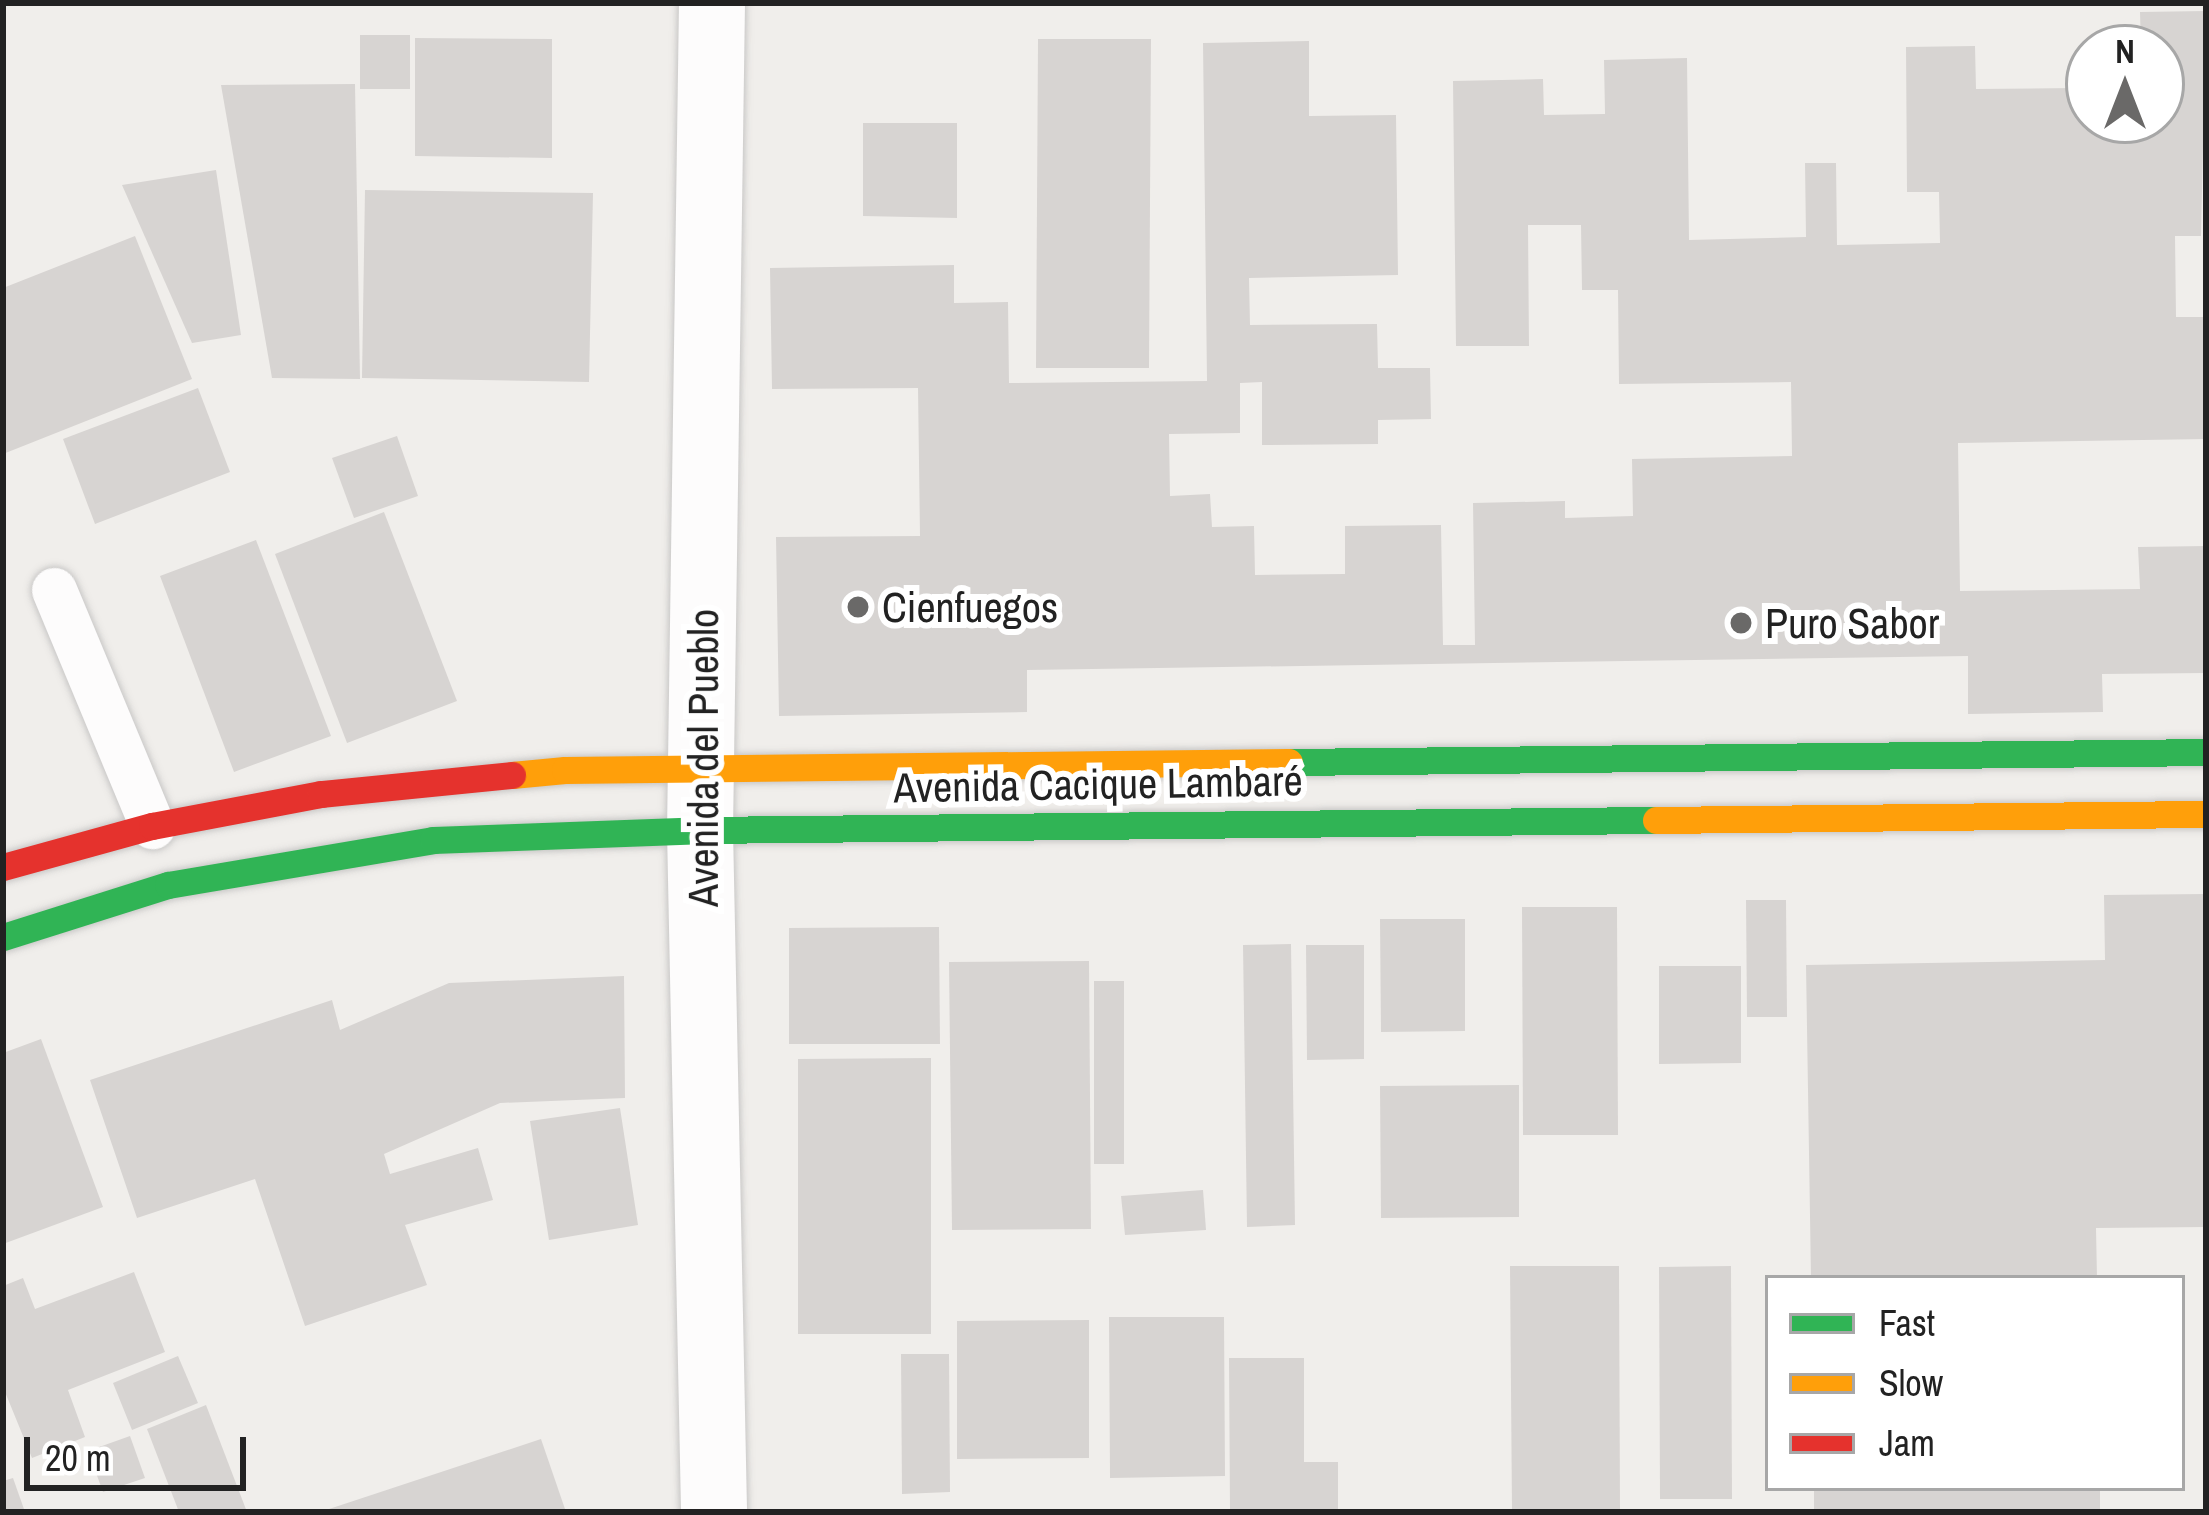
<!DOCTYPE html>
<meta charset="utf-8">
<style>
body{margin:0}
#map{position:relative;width:2209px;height:1515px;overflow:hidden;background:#f0eeeb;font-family:"Archivo Narrow",sans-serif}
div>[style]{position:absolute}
.building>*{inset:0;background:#d7d4d2}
.roads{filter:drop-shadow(0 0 3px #c9c8c7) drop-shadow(0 0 3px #c9c8c7)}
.lane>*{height:45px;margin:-22.5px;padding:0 22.5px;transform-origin:22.5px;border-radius:22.5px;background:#fdfcfc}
.street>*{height:66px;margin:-33px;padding:0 33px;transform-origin:33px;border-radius:33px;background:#fdfcfc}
.fast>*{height:27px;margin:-13.5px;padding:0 13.5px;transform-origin:13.5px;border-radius:13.5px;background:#30b455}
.slow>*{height:27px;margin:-13.5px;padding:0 13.5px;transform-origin:13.5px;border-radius:13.5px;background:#ff9f0a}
.jam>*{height:27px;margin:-13.5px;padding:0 13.5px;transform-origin:13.5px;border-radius:13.5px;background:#e5322d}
.dots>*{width:33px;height:33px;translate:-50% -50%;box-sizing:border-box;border:6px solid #fff;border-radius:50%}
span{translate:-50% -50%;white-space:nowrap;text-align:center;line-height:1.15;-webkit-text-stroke:12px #fff;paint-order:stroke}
.poi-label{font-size:42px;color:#222}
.left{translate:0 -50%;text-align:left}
.street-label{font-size:42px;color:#222}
.frame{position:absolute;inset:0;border:6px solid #222;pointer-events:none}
.legend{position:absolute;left:1765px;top:1275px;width:420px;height:216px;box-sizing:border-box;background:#fff;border:3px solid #a7a7a7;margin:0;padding:15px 21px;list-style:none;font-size:36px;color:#222}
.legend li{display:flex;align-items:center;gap:24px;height:60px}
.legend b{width:60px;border:3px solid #a7a7a7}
.north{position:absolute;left:2065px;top:24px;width:120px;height:120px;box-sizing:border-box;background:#fff;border:3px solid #a7a7a7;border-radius:50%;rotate:0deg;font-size:33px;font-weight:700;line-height:48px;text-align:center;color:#222}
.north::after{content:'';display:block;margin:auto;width:42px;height:54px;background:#6a6968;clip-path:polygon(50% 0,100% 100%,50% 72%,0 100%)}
.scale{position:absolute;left:24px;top:1437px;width:222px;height:54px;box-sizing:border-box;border:6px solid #222;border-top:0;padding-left:15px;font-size:36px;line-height:42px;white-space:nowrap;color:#222;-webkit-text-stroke:9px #fff;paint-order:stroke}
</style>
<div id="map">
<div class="building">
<div style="clip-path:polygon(2206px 11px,2201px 236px,2175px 236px,2176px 317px,2206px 317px,2206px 439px,1958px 443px,1960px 591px,2140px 589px,2138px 547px,2206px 546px,2206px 673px,2102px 674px,2103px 712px,1968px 714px,1968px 656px,1027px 670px,1027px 712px,779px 716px,776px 537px,920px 536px,918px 388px,772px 389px,770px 268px,954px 265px,954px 303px,1008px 302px,1009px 383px,1207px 381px,1203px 43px,1309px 41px,1309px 116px,1396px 115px,1398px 275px,1249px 278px,1250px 325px,1377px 324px,1378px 368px,1430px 368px,1431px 419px,1378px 420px,1378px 444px,1262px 445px,1262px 382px,1240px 383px,1240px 433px,1169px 434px,1170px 496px,1210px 494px,1212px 527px,1254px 526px,1255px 575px,1345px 574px,1345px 526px,1441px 525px,1443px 645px,1475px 645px,1473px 503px,1565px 501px,1565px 518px,1633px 516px,1632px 459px,1792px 456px,1791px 382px,1619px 384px,1618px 290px,1582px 290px,1581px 225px,1528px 225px,1529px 346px,1456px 346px,1453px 81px,1543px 79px,1544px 115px,1605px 114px,1604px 60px,1687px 58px,1689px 240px,1806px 237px,1805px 163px,1836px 163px,1837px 245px,1940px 243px,1939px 192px,1907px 192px,1906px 47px,1975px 46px,1976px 89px,2075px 88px,2075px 50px,2089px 50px,2089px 120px,2161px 120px,2161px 48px,2141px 48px,2140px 12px)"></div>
<div style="clip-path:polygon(360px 35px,410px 35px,410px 89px,360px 89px)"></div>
<div style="clip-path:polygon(415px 38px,552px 39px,552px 158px,415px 156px)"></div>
<div style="clip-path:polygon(1038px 39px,1151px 39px,1149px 368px,1036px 368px)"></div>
<div style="clip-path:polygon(355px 84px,360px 379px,272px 378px,221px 85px)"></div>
<div style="clip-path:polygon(863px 123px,957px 123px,957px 218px,863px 216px)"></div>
<div style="clip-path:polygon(216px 170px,241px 335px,192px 343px,122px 185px)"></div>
<div style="clip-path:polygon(365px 190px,593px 193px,589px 382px,362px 378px)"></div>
<div style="clip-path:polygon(135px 236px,192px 379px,3px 454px,3px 288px)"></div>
<div style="clip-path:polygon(198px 388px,230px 472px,95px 524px,63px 439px)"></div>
<div style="clip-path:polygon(397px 436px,418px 496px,354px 518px,332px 458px)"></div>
<div style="clip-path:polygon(384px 512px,457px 701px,347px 743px,275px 554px)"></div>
<div style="clip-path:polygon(256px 540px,331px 736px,234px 772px,160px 576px)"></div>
<div style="clip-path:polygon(2206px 894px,2206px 1227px,2096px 1228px,2097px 1278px,1811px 1278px,1806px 965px,2105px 960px,2104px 895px)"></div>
<div style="clip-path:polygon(1746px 900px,1786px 900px,1787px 1017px,1747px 1017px)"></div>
<div style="clip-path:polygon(1522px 907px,1617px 907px,1618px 1135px,1523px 1135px)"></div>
<div style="clip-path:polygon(1380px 919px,1465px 919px,1465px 1031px,1381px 1032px)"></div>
<div style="clip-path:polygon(939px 927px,940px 1044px,789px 1044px,789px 928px)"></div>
<div style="clip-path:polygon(1291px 944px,1295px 1225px,1247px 1227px,1243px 945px)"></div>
<div style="clip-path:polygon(1306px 945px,1364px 945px,1364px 1059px,1307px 1060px)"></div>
<div style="clip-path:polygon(1089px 961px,1091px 1229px,952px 1230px,949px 962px)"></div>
<div style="clip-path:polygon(1659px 966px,1741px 966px,1741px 1063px,1659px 1064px)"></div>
<div style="clip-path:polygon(624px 976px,625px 1098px,500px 1103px,384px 1154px,390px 1174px,478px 1148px,493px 1200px,405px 1225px,427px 1285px,305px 1326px,255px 1179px,137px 1218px,90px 1080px,332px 1000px,340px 1030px,449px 983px)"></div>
<div style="clip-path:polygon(1094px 981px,1124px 981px,1124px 1164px,1094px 1164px)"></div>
<div style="clip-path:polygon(41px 1039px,103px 1207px,3px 1244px,3px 1053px)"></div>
<div style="clip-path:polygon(931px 1058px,931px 1334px,798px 1334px,798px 1059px)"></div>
<div style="clip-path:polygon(1519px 1085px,1519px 1217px,1381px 1218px,1380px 1086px)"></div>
<div style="clip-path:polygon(620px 1108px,638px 1225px,549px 1240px,530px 1121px)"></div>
<div style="clip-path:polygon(1203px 1190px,1206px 1230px,1125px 1235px,1121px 1196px)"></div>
<div style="clip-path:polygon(1510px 1266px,1619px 1266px,1620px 1512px,1512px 1512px)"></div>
<div style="clip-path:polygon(1731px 1266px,1732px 1499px,1660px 1499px,1659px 1267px)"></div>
<div style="clip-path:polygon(134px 1272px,165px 1352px,68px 1390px,85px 1437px,32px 1458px,3px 1387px,3px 1286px,23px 1278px,35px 1309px)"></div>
<div style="clip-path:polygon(1109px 1317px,1224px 1317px,1225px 1476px,1110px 1478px)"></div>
<div style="clip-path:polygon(1089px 1320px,1089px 1458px,957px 1459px,957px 1321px)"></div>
<div style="clip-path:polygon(901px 1354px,949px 1354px,950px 1492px,902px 1494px)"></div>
<div style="clip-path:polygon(178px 1356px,198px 1403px,132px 1430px,113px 1383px)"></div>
<div style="clip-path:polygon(1229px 1358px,1304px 1358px,1304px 1462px,1338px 1462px,1338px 1512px,1230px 1512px)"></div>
<div style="clip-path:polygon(206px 1405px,247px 1512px,179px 1512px,147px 1429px)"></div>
<div style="clip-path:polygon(130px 1436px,145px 1478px,103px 1492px,88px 1451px)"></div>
<div style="clip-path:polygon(541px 1439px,566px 1512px,323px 1512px,323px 1511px)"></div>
<div style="clip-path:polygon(13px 1478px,25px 1512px,3px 1512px,3px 1481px)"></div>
<div style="clip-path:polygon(1814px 1488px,2100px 1488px,2100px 1512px,1814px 1512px)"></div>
</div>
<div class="roads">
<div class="lane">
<div style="left:54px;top:590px;width:256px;rotate:67.4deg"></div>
</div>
<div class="street">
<div style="left:712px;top:3px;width:827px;rotate:90.83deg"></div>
<div style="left:700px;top:830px;width:682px;rotate:88.82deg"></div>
</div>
<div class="fast">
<div style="left:1289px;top:762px;width:917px;rotate:-0.62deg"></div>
<div style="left:3px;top:937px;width:173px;rotate:-17.5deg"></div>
<div style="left:168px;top:885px;width:269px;rotate:-9.6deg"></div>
<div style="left:433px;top:840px;width:267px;rotate:-2.1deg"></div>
<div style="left:700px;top:830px;width:956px;rotate:-0.6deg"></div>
</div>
<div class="slow">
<div style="left:512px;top:775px;width:53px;rotate:-5.4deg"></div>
<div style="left:565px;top:770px;width:724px;rotate:-0.63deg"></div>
<div style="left:1656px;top:820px;width:550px;rotate:-0.63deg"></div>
</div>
<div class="jam">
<div style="left:3px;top:867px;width:155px;rotate:-15.4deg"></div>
<div style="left:152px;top:826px;width:172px;rotate:-10.7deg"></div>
<div style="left:321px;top:794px;width:192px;rotate:-5.7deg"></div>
</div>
</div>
<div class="dots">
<div style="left:858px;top:607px;background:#6a6968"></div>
<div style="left:1741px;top:623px;background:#6a6968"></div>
</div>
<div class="poi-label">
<span class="left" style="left:882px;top:607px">Cienfuegos</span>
<span class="left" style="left:1765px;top:623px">Puro Sabor</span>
</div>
<div class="street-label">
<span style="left:703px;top:758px;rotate:-90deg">Avenida del Pueblo</span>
<span style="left:1098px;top:784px;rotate:-1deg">Avenida Cacique Lambaré</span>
</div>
<div class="frame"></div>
<ul class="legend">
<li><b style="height:15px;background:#30b455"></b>Fast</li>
<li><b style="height:15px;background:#ff9f0a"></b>Slow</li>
<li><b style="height:15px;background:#e5322d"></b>Jam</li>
</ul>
<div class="north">N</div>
<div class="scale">20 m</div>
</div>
